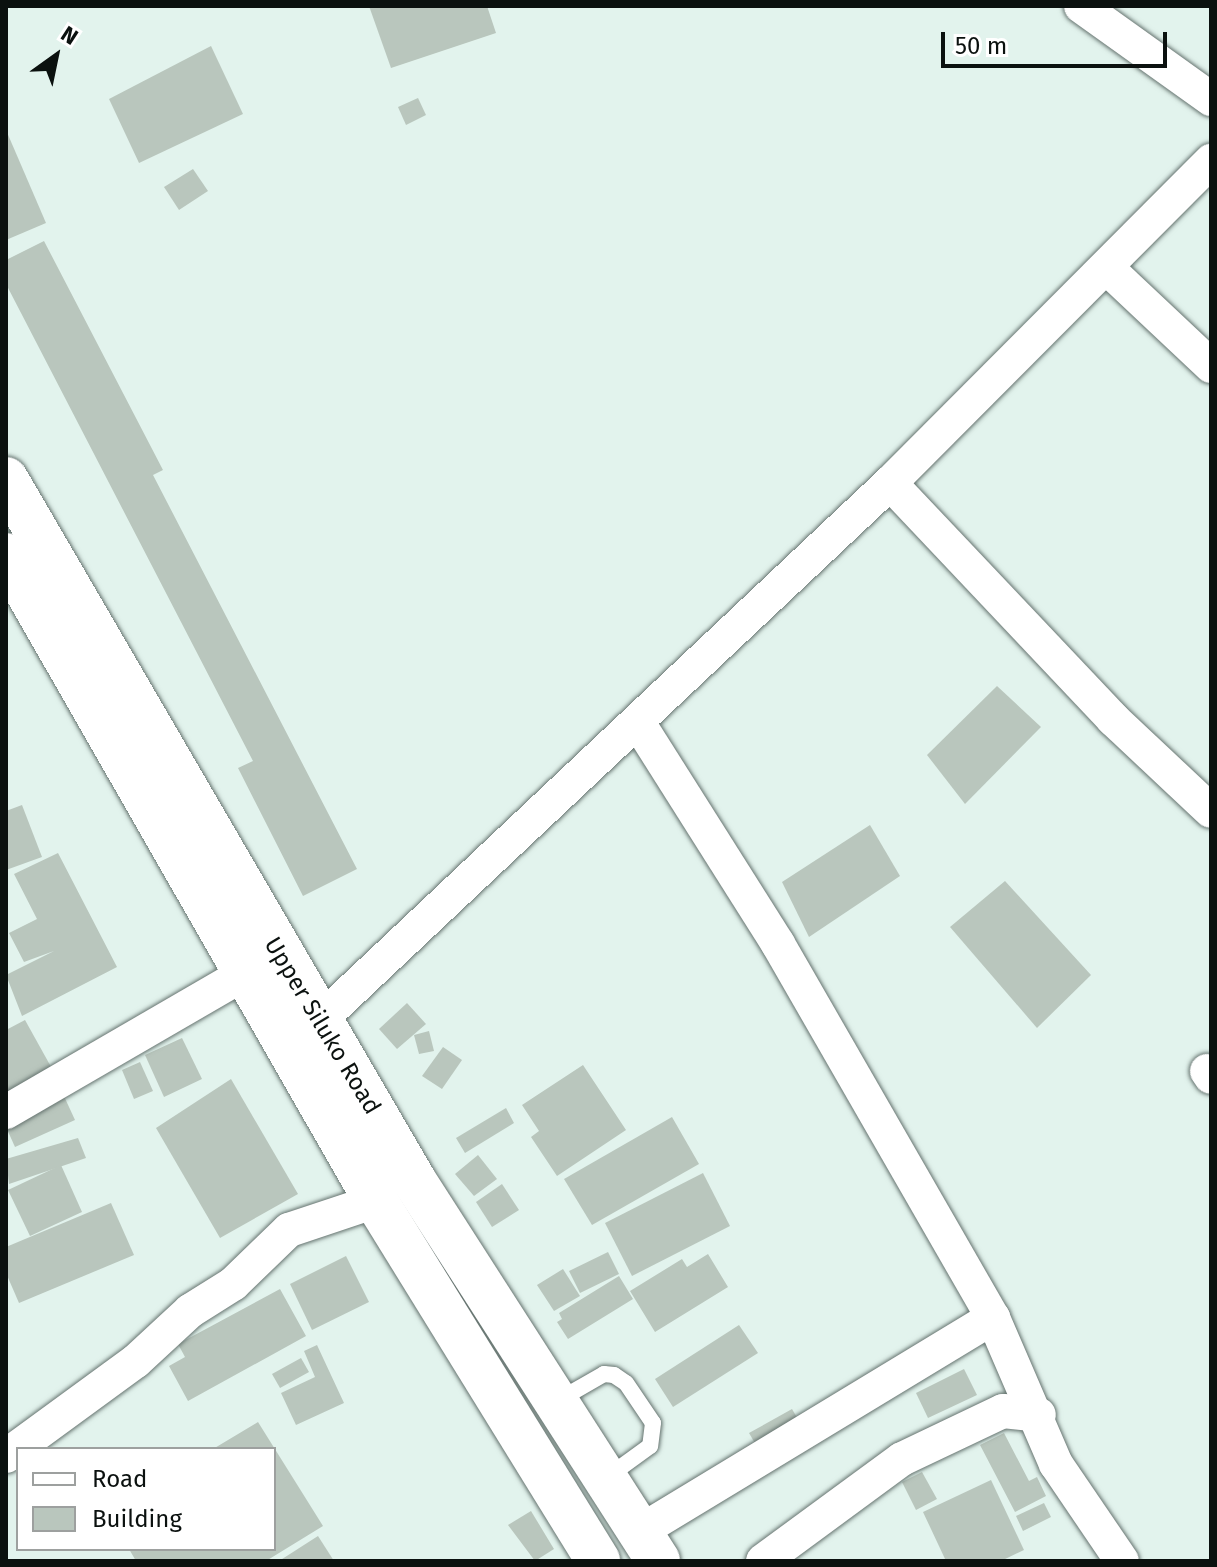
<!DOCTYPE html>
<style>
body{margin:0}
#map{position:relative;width:1217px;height:1567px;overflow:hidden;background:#e2f3ed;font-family:"Fira Sans",sans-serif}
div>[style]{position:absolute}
.building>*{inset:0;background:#b9c6bd}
.roads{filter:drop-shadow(0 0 2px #65736f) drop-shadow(0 0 2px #65736f)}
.lane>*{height:16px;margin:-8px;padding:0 8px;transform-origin:8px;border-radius:8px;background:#fff}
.street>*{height:34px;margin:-17px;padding:0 17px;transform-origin:17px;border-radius:17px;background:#fff}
.primary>*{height:44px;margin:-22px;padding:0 22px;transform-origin:22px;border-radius:22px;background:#fff}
span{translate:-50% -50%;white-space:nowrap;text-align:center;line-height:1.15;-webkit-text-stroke:8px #fff;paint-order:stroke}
.street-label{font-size:24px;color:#0b110f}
.frame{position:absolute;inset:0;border:8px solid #0b110f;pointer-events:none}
.legend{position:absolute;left:16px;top:1447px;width:260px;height:104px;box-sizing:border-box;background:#fff;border:2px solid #9da09f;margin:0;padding:10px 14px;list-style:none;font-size:24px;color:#0b110f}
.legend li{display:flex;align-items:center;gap:16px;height:40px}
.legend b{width:40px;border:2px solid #9da09f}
.north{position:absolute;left:16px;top:16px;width:80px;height:80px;-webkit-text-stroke:6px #fff;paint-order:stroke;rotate:33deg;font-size:22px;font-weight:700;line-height:32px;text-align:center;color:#0b110f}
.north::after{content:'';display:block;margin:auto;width:28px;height:36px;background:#0b110f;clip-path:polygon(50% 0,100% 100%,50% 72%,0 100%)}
.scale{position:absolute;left:941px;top:32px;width:226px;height:36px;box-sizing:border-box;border:4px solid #0b110f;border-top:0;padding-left:10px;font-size:24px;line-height:28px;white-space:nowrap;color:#0b110f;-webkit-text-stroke:6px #fff;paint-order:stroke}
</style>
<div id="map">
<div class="building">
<div style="clip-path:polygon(369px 6px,487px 6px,496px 33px,391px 68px)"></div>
<div style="clip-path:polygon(211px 46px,243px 114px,139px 163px,109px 99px)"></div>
<div style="clip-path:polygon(418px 98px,426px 115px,406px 125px,398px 107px)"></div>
<div style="clip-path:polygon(6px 130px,46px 223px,6px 240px)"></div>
<div style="clip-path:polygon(193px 169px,208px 191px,179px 210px,164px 187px)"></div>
<div style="clip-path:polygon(44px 241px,163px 470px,153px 475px,357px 869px,303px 896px,238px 768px,253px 761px,6px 284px,6px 260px)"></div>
<div style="clip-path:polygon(997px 686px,1041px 727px,965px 804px,927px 755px)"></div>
<div style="clip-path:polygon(22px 805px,42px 857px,6px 870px,6px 811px)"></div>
<div style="clip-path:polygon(870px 825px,900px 876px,809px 937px,782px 882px)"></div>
<div style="clip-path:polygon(58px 853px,117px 967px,22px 1016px,6px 975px,54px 951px,24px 962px,9px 933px,37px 919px,14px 874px)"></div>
<div style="clip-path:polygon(1005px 881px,1091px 975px,1037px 1028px,950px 927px)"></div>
<div style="clip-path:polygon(407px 1003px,426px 1024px,397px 1049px,379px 1029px)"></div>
<div style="clip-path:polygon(25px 1020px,55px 1074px,11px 1098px,6px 1089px,6px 1030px)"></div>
<div style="clip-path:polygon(429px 1031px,434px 1051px,419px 1054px,414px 1035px)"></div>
<div style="clip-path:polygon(182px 1038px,202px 1079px,164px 1097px,145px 1055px)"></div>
<div style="clip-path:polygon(443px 1047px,462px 1060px,442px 1089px,422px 1076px)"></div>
<div style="clip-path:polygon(140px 1062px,153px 1091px,134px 1099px,122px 1070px)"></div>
<div style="clip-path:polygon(583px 1065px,626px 1130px,557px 1176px,531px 1137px,539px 1131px,522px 1105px)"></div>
<div style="clip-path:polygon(231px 1079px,298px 1194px,220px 1238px,156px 1128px)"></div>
<div style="clip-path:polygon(63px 1094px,75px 1120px,15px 1147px,6px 1127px)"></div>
<div style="clip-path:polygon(506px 1108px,514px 1123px,465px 1153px,456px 1138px)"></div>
<div style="clip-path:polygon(672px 1117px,699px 1164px,592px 1225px,564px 1179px)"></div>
<div style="clip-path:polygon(78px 1138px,86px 1158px,9px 1184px,6px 1159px)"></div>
<div style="clip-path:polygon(478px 1155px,497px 1179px,474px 1196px,455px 1174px)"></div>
<div style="clip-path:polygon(61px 1165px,82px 1212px,30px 1236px,8px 1190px)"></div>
<div style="clip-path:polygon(703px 1173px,730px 1226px,632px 1276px,605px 1223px)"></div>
<div style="clip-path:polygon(502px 1184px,519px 1210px,492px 1227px,476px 1202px)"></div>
<div style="clip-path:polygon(111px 1203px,134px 1255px,19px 1303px,6px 1273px,6px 1247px)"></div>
<div style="clip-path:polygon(608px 1252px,619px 1274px,580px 1293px,569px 1271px)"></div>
<div style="clip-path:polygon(708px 1254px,728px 1287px,655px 1332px,630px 1291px,682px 1259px,687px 1267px)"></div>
<div style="clip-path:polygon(346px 1256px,369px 1302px,312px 1330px,290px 1284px)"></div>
<div style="clip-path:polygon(563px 1269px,580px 1296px,554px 1311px,537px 1285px)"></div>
<div style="clip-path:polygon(619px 1276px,633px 1299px,568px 1339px,557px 1322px,562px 1319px,559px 1313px)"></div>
<div style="clip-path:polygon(280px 1289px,306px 1336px,188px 1401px,169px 1366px,185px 1357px,178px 1344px)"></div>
<div style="clip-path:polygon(739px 1325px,758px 1353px,673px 1407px,655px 1379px)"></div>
<div style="clip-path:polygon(317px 1345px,344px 1403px,296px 1425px,281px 1393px,315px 1377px,304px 1351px)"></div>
<div style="clip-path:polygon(301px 1358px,309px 1372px,280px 1388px,272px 1374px)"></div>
<div style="clip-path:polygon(964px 1369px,977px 1395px,928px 1418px,916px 1393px)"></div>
<div style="clip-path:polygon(792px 1409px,802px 1426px,759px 1450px,749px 1433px)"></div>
<div style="clip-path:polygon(258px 1422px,323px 1526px,266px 1561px,136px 1561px,129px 1549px,274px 1549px,274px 1449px,213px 1449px)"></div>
<div style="clip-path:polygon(1004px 1433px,1029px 1481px,1037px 1477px,1046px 1496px,1015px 1512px,980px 1445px)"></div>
<div style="clip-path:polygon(922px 1472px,937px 1499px,916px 1510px,902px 1482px)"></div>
<div style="clip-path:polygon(991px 1480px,1024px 1550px,1001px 1561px,946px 1561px,923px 1512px)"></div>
<div style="clip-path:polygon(1044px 1503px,1051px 1517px,1023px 1531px,1016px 1516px)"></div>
<div style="clip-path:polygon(531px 1511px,554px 1549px,535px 1561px,508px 1525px)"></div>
<div style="clip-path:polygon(318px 1536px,334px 1561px,279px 1561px)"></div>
</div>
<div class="roads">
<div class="lane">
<div style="left:557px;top:1401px;width:54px;rotate:-29.9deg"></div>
<div style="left:604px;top:1374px;width:10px;rotate:6deg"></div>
<div style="left:614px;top:1375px;width:14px;rotate:34deg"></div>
<div style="left:626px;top:1383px;width:48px;rotate:56deg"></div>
<div style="left:653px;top:1423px;width:23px;rotate:97deg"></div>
<div style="left:650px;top:1446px;width:54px;rotate:144deg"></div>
</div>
<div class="street">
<div style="left:1081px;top:6px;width:160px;rotate:35.6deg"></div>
<div style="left:1107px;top:268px;width:143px;rotate:43.3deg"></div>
<div style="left:890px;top:483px;width:325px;rotate:46.6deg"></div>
<div style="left:1113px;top:719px;width:134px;rotate:43.2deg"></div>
<div style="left:639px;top:724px;width:260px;rotate:57.7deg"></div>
<div style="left:778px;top:944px;width:431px;rotate:60.1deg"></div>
<div style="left:993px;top:1318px;width:159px;rotate:66.7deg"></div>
<div style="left:1056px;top:1464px;width:117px;rotate:55.8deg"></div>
<div style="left:319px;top:1021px;width:785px;rotate:-43.3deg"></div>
<div style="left:890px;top:483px;width:455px;rotate:-45.1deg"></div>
<div style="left:1207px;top:1071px;width:7px;rotate:56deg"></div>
<div style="left:6px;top:1112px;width:275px;rotate:-30.1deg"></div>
<div style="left:6px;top:1456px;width:161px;rotate:-36.2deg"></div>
<div style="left:136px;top:1361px;width:74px;rotate:-42.8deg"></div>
<div style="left:190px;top:1311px;width:51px;rotate:-32.1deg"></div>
<div style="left:233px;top:1284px;width:78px;rotate:-44deg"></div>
<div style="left:289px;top:1230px;width:92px;rotate:-18.4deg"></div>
<div style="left:639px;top:1532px;width:414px;rotate:-31.2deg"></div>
<div style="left:763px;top:1561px;width:172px;rotate:-36.3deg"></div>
<div style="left:902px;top:1459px;width:112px;rotate:-25.4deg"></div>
<div style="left:1003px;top:1411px;width:36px;rotate:6deg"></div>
</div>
<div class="primary">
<div style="left:6px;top:479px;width:813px;rotate:59.81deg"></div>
<div style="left:415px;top:1182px;width:450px;rotate:57.3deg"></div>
<div style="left:6px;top:555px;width:744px;rotate:60.2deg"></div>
<div style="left:376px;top:1201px;width:423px;rotate:58.3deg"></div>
</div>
</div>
<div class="street-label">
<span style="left:322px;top:1026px;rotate:59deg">Upper Siluko Road</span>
</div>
<div class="frame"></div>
<ul class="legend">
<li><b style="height:10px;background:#fff"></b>Road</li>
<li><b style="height:22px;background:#b9c6bd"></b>Building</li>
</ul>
<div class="north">N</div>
<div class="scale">50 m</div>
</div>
